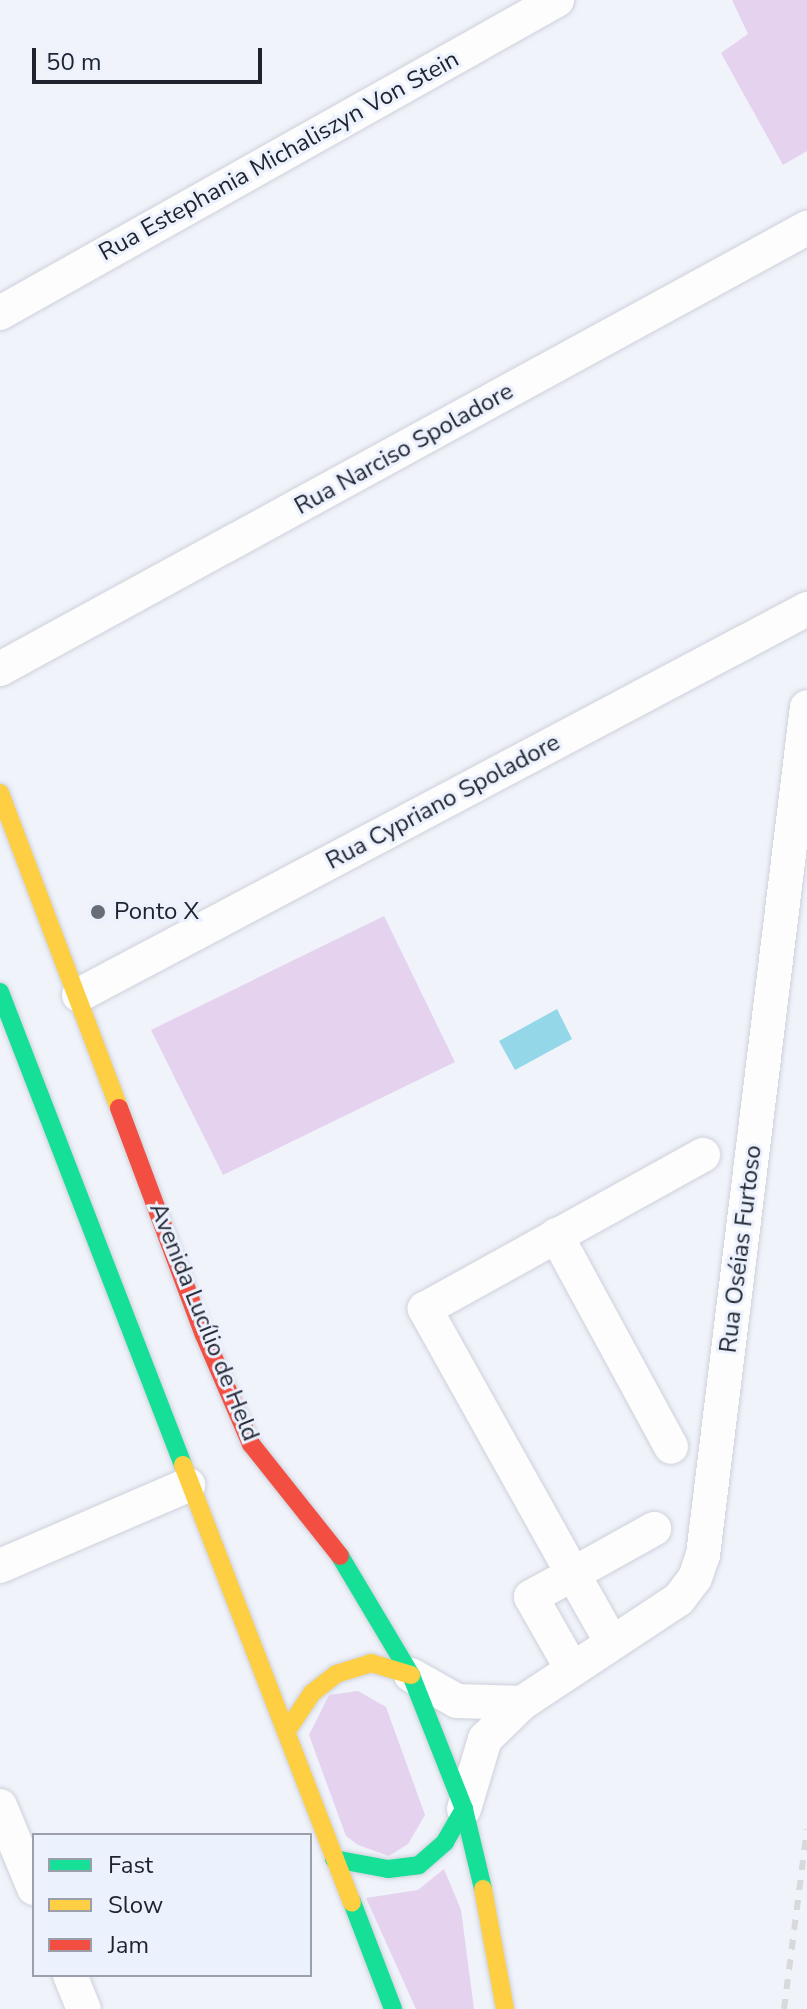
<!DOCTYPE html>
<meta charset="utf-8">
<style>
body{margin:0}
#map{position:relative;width:807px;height:2009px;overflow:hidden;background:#f0f3fa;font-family:"Nunito Sans",sans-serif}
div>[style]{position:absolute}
.green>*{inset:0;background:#e4d2ee}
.water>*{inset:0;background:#94d7e8}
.roads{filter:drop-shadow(0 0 2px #ced1da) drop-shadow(0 0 2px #ced1da)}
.street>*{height:34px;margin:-17px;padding:0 17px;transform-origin:17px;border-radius:17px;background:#fdfdfe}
.fast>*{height:18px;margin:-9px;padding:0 9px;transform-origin:9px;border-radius:9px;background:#16e098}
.slow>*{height:18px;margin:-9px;padding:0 9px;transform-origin:9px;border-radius:9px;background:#ffcf43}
.jam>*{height:18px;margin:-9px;padding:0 9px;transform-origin:9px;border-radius:9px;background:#f24e42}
.rail>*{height:6px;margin-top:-3px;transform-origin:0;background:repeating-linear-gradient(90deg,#d7d9db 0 10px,transparent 0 20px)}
.dots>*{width:22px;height:22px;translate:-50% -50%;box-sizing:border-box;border:4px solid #ecf1fe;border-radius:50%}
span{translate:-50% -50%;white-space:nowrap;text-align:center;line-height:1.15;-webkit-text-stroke:6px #ecf1fe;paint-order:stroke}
.street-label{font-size:24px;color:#1e232e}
.poi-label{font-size:24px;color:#1e232e}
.left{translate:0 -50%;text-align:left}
.legend{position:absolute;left:32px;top:1833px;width:280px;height:144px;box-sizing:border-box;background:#ecf1fe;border:2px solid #9a9fab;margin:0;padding:10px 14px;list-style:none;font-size:24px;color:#1e232e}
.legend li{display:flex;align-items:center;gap:16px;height:40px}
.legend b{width:40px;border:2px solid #9a9fab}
.scale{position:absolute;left:32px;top:48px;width:230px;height:36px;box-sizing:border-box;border:4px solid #1e232e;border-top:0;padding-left:10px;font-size:24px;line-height:28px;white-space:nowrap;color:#1e232e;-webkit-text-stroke:6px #ecf1fe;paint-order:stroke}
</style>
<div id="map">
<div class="green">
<div style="clip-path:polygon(732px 0,807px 0,807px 151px,783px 165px,721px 53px,748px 34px)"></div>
<div style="clip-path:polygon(384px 916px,455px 1062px,223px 1175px,151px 1030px)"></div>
<div style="clip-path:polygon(358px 1691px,386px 1707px,425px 1815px,408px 1844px,389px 1856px,358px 1845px,346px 1836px,309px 1735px,329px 1695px)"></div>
<div style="clip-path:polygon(444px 1869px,461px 1910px,474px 2009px,416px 2009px,366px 1898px,418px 1890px)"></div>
</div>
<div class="water">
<div style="clip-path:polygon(557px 1009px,572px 1039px,515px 1070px,499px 1041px)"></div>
</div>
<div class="roads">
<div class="street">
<div style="left:0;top:313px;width:639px;rotate:-29.33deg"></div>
<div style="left:0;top:669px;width:920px;rotate:-28.66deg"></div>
<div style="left:79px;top:995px;width:824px;rotate:-27.93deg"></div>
<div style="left:556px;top:1235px;width:241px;rotate:61.5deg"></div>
<div style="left:0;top:1566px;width:205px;rotate:-23.3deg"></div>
<div style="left:612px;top:1643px;width:79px;rotate:-119.5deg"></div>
<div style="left:573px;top:1574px;width:93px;rotate:-29.1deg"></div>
<div style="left:572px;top:1669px;width:83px;rotate:-119.7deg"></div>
<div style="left:531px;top:1597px;width:48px;rotate:-28.7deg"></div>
<div style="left:573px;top:1574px;width:304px;rotate:-119.2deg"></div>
<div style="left:425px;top:1309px;width:318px;rotate:-29deg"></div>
<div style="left:411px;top:1675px;width:53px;rotate:29.5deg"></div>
<div style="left:457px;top:1701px;width:65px;rotate:1.8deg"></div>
<div style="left:0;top:1806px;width:89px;rotate:67.5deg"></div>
<div style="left:464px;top:1809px;width:73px;rotate:-73.3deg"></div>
<div style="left:485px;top:1739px;width:52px;rotate:-44.2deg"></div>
<div style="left:522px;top:1703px;width:188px;rotate:-33.5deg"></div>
<div style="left:679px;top:1599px;width:26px;rotate:-53deg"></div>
<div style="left:695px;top:1578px;width:24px;rotate:-71deg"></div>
<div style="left:703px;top:1555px;width:854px;rotate:-83.01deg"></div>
<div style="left:70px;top:1975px;width:37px;rotate:68deg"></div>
</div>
<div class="fast">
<div style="left:0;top:992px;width:507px;rotate:68.85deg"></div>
<div style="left:340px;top:1556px;width:139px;rotate:59.2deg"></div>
<div style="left:411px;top:1675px;width:144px;rotate:68.4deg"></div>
<div style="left:464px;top:1809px;width:82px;rotate:76.6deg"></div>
<div style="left:334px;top:1859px;width:55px;rotate:10.5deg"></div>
<div style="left:388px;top:1869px;width:31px;rotate:-7deg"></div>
<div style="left:419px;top:1865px;width:35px;rotate:-41deg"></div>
<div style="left:445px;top:1842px;width:38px;rotate:-60deg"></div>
<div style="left:352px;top:1902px;width:115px;rotate:69deg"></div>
</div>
<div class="slow">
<div style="left:0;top:793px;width:337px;rotate:69.3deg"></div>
<div style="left:183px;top:1465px;width:469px;rotate:68.9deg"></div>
<div style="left:286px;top:1732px;width:47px;rotate:-56.3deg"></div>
<div style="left:312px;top:1693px;width:31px;rotate:-38deg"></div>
<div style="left:336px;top:1674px;width:37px;rotate:-17deg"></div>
<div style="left:371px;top:1663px;width:42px;rotate:16.7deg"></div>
<div style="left:483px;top:1889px;width:122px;rotate:79.6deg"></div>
</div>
<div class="jam">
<div style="left:119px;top:1108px;width:242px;rotate:69.5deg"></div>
<div style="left:204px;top:1335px;width:119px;rotate:66.7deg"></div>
<div style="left:251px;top:1444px;width:143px;rotate:51.5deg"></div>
</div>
</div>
<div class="rail">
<div style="left:784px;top:2009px;width:181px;rotate:-82.7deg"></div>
</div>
<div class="dots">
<div style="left:98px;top:912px;background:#686c75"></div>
</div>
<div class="street-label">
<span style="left:279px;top:156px;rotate:-29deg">Rua Estephania Michaliszyn Von Stein</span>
<span style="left:404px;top:449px;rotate:-29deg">Rua Narciso Spoladore</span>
<span style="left:443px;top:802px;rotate:-28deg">Rua Cypriano Spoladore</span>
<span style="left:741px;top:1249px;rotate:-83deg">Rua Oséias Furtoso</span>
<span style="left:204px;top:1322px;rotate:68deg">Avenida Lucílio de Held</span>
</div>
<div class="poi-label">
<span class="left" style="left:114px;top:912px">Ponto X</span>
</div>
<ul class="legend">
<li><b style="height:10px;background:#16e098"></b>Fast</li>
<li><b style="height:10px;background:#ffcf43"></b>Slow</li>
<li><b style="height:10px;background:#f24e42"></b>Jam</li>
</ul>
<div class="scale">50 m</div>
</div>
